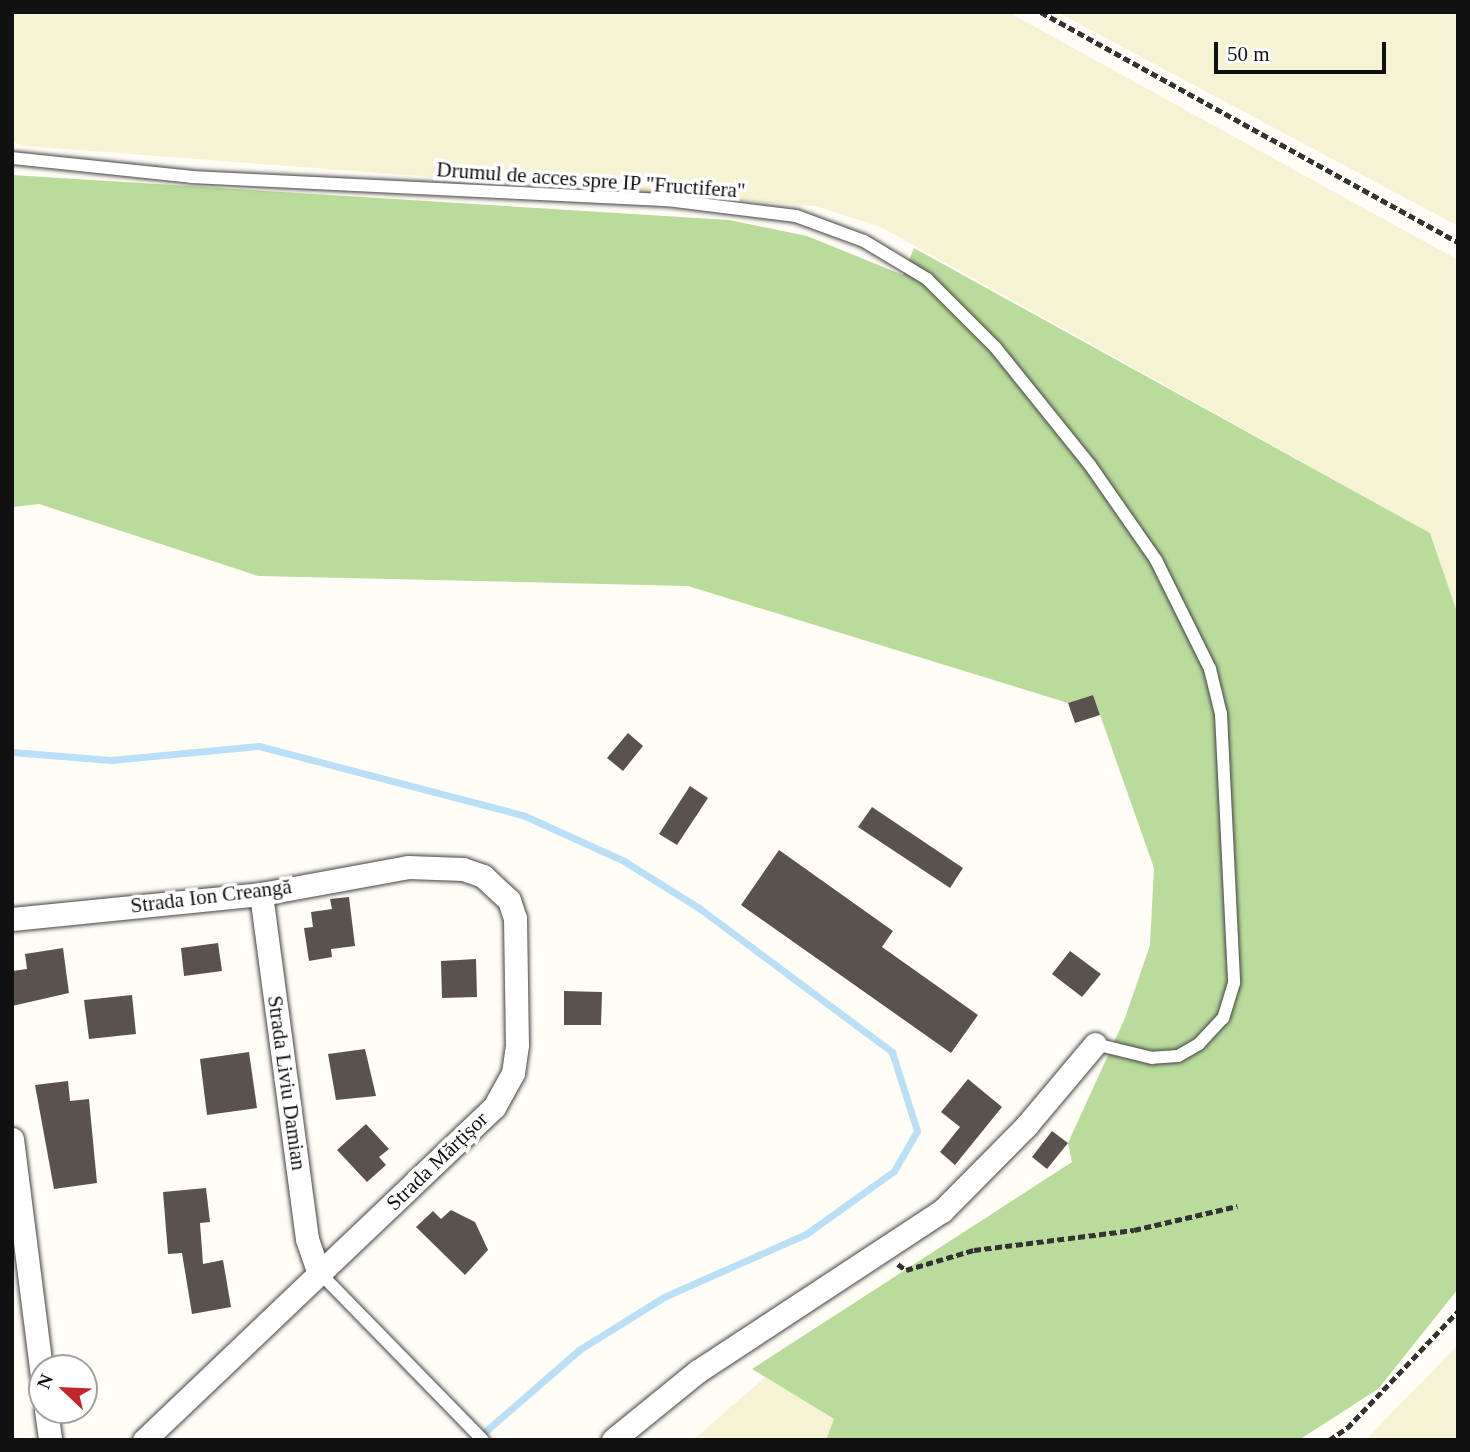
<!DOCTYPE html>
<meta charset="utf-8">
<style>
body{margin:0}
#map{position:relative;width:1470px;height:1452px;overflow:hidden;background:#fffdf5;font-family:Georgia,serif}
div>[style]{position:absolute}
.farmland>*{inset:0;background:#f6f3d4}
.forest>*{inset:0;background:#b9dc9c}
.stream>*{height:7px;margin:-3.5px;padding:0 3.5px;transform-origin:3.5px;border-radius:3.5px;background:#b9e0f7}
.building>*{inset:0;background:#5a524d}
.path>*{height:4.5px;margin-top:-2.25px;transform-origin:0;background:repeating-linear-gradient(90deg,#333 0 7px,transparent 0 10.5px)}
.roads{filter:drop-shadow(0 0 2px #444) drop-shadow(0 0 2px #444)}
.service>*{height:12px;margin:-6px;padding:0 6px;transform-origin:6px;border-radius:6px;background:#fff}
.minor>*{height:23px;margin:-11.5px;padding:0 11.5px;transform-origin:11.5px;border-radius:11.5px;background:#fff}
span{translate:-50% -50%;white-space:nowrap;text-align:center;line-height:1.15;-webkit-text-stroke:7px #fff;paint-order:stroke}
.street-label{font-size:21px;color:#111}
.frame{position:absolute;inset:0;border:14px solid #111;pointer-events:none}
.north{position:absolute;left:28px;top:1354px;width:70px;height:70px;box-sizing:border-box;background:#fff;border:2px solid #a0a0a0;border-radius:50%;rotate:293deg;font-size:19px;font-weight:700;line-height:28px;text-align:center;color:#111}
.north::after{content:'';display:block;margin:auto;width:24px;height:32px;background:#c4262e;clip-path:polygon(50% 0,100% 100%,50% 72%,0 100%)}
.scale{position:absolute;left:1214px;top:42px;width:172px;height:32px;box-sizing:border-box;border:4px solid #111;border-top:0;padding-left:9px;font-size:21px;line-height:24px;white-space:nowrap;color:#111;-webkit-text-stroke:5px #fff;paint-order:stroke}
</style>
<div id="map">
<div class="farmland">
<div style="clip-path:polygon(12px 12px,1008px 12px,1458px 260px,1458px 615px,1430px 533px,881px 227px,815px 206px,25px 146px,12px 142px)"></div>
<div style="clip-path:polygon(1057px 12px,1458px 12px,1458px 226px)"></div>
<div style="clip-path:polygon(1458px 1345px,1458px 1440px,1365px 1440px)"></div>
<div style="clip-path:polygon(765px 1377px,835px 1420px,826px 1440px,693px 1440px)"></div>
</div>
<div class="forest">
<div style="clip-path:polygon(12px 175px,729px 220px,807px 236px,903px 275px,914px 248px,1430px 533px,1458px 615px,1458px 1289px,1378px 1389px,1299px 1440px,826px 1440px,834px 1419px,752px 1369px,1072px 1162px,1068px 1143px,1125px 1018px,1150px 945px,1154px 868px,1093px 695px,1068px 703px,688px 586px,258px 576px,39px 504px,12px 507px)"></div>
</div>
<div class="stream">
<div style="left:12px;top:752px;width:99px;rotate:4.6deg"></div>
<div style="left:111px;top:760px;width:149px;rotate:-5.4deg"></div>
<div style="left:259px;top:746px;width:275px;rotate:14.7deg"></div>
<div style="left:525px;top:816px;width:109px;rotate:24.4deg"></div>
<div style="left:624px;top:861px;width:89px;rotate:32.1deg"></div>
<div style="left:699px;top:908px;width:241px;rotate:36.7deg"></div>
<div style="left:892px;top:1052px;width:83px;rotate:72.4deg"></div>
<div style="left:917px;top:1131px;width:46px;rotate:119.9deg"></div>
<div style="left:894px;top:1171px;width:108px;rotate:144.4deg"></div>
<div style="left:806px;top:1234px;width:155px;rotate:156.1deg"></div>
<div style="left:664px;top:1297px;width:100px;rotate:148.1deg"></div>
<div style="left:579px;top:1350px;width:133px;rotate:139deg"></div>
</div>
<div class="building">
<div style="clip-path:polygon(1093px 695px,1100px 715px,1075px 723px,1068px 703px)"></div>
<div style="clip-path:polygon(628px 733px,643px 746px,623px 771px,607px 758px)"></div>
<div style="clip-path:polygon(690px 786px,708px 798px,677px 845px,659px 834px)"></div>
<div style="clip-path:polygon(872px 807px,963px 868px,950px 888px,858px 827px)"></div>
<div style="clip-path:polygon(779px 850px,893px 931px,882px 947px,978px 1015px,951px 1053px,741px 905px)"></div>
<div style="clip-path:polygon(349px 897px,355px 946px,331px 949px,332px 957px,309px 961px,304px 928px,313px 927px,311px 912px,332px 909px,330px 899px)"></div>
<div style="clip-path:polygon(218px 943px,222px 971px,184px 976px,181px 948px)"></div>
<div style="clip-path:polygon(63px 948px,69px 993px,12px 1006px,12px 971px,27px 969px,25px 954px)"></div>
<div style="clip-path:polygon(1070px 951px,1101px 974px,1082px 997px,1052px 974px)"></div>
<div style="clip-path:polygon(476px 959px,477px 997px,442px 998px,441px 961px)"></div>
<div style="clip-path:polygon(564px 991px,602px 992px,601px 1025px,564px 1025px)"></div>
<div style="clip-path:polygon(132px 995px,136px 1034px,89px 1039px,84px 1000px)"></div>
<div style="clip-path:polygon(365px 1049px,376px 1096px,336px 1100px,328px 1054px)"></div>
<div style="clip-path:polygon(249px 1052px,257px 1108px,207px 1115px,200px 1059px)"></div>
<div style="clip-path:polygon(968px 1079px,1002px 1107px,955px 1165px,940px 1152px,960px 1127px,941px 1112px)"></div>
<div style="clip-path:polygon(68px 1081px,70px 1101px,89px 1099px,97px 1183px,54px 1189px,35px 1085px)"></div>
<div style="clip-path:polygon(366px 1124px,389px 1149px,379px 1157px,386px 1165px,367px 1182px,337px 1150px)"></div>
<div style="clip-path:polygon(1052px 1131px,1068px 1143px,1047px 1169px,1032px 1157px)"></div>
<div style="clip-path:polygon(206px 1188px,210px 1222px,200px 1223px,203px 1264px,223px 1260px,231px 1307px,192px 1314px,182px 1253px,168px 1254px,163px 1192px)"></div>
<div style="clip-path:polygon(451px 1210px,475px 1222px,488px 1250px,465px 1275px,416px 1227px,433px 1211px,441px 1219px)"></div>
</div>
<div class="path">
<div style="left:1041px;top:12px;width:476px;rotate:28.9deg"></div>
<div style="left:898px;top:1264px;width:10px;rotate:37deg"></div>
<div style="left:906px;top:1270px;width:71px;rotate:-16.4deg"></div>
<div style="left:974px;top:1250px;width:161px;rotate:-7.1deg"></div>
<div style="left:1134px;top:1230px;width:106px;rotate:-13.1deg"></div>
<div style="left:1329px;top:1440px;width:22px;rotate:-34deg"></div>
<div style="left:1347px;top:1428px;width:161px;rotate:-46.5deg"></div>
</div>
<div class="roads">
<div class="service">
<div style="left:12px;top:158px;width:181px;rotate:6deg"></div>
<div style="left:192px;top:177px;width:476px;rotate:2.8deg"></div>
<div style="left:667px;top:200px;width:130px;rotate:7.1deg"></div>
<div style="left:796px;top:216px;width:72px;rotate:20.2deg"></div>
<div style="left:864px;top:241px;width:74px;rotate:31.1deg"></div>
<div style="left:927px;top:279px;width:96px;rotate:45deg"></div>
<div style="left:995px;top:347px;width:151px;rotate:51.2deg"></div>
<div style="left:1090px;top:465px;width:116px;rotate:55.2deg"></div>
<div style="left:1156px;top:560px;width:122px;rotate:63.6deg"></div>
<div style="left:1210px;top:669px;width:46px;rotate:76.3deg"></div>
<div style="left:1221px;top:714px;width:269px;rotate:87.2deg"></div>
<div style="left:1234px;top:983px;width:37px;rotate:107deg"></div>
<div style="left:1223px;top:1018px;width:35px;rotate:133deg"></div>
<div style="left:1199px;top:1044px;width:24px;rotate:150deg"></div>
<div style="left:1178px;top:1056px;width:26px;rotate:176deg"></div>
<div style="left:1152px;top:1058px;width:59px;rotate:-166.2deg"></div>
<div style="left:318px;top:1271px;width:236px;rotate:45.7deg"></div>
</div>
<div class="minor">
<div style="left:261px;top:894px;width:348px;rotate:82.4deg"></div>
<div style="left:307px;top:1239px;width:34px;rotate:71deg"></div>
<div style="left:12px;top:919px;width:250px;rotate:-5.7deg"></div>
<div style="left:261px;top:894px;width:149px;rotate:-10.4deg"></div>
<div style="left:408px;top:867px;width:55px;rotate:2.1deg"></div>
<div style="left:463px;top:869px;width:21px;rotate:19deg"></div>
<div style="left:483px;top:876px;width:35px;rotate:43deg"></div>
<div style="left:509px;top:900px;width:19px;rotate:72deg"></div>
<div style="left:515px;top:918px;width:127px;rotate:89.1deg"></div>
<div style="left:517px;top:1045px;width:28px;rotate:98deg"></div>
<div style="left:513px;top:1073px;width:39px;rotate:119deg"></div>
<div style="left:494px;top:1107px;width:483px;rotate:136.4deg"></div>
<div style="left:12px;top:1139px;width:239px;rotate:82.8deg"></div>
<div style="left:46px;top:1410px;width:30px;rotate:82deg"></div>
<div style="left:613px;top:1440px;width:109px;rotate:-39.1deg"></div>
<div style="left:698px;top:1371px;width:292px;rotate:-33.3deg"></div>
<div style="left:942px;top:1211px;width:120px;rotate:-45.3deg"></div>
<div style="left:1026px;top:1126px;width:107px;rotate:-49.9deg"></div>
</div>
</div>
<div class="street-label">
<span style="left:591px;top:180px;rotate:4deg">Drumul de acces spre IP "Fructifera"</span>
<span style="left:211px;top:896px;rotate:-7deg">Strada Ion Creangă</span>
<span style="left:287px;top:1083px;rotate:82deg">Strada Liviu Damian</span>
<span style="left:437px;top:1161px;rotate:-44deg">Strada Mărțișor</span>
</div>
<div class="frame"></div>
<div class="north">N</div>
<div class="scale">50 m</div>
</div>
